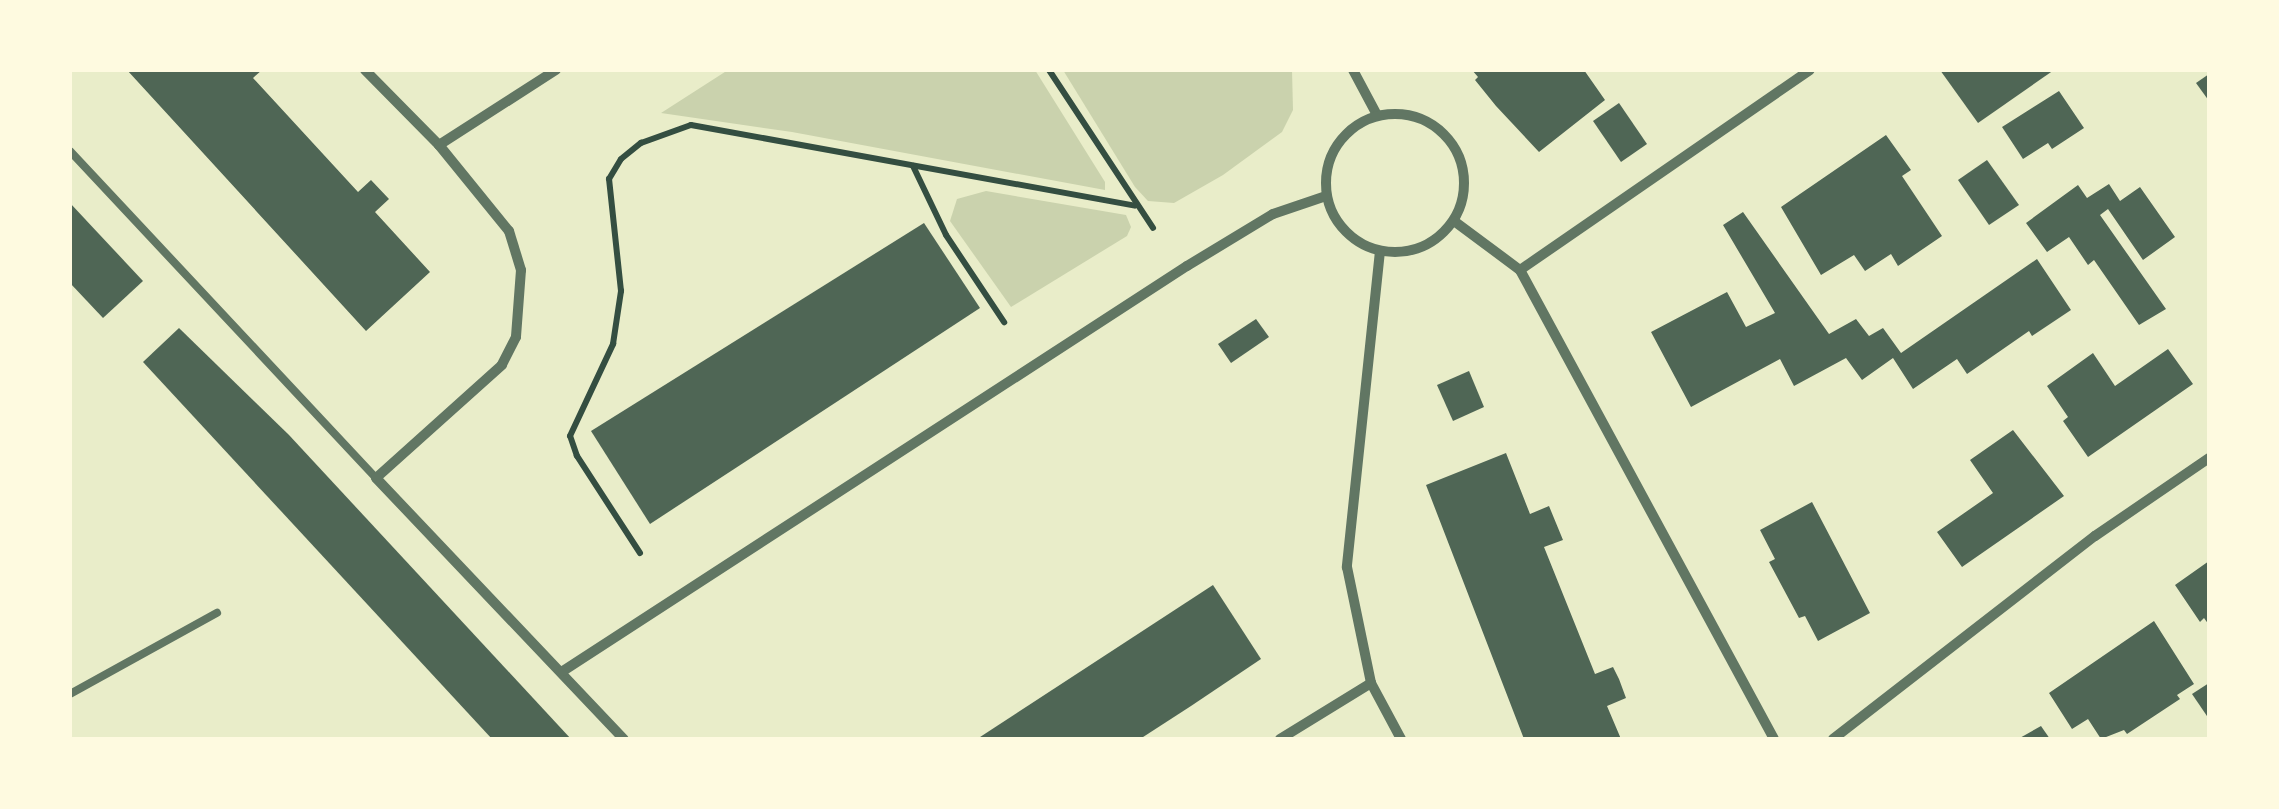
<!DOCTYPE html>
<style>
body{margin:0}
#map{position:relative;width:2279px;height:809px;overflow:hidden;background:#e9edc9;font-family:"IBM Plex Serif",serif}
div>[style]{position:absolute}
.green>*{inset:0;background:#cad2ad}
.building>*{inset:0;background:#4f6655}
.path>*{height:6px;margin:-3px;padding:0 3px;transform-origin:3px;border-radius:3px;background:#344e41}
.service>*{height:8px;margin:-4px;padding:0 4px;transform-origin:4px;border-radius:4px;background:#617663}
.minor>*{height:10px;margin:-5px;padding:0 5px;transform-origin:5px;border-radius:5px;background:#617663}
.minor>.ring{margin:-5px;padding:0;box-sizing:content-box;background:none;border:10px solid #617663;border-radius:50%}
span{translate:-50% -50%;white-space:nowrap;text-align:center;line-height:1.15;-webkit-text-stroke:10px #fefae0;paint-order:stroke}
.frame{position:absolute;inset:0;border:72px solid #fefae0;pointer-events:none}
</style>
<div id="map">
<div class="green">
<div style="clip-path:polygon(728px 70px,1035px 70px,1105px 182px,1105px 190px,792px 132px,661px 113px)"></div>
<div style="clip-path:polygon(1063px 70px,1292px 70px,1293px 110px,1282px 132px,1223px 175px,1174px 203px,1148px 201px,1135px 187px)"></div>
<div style="clip-path:polygon(986px 191px,1126px 215px,1131px 227px,1127px 236px,1011px 307px,950px 221px,957px 199px)"></div>
</div>
<div class="building">
<div style="clip-path:polygon(127px 70px,262px 70px,253px 78px,358px 192px,371px 180px,389px 199px,375px 212px,430px 272px,366px 331px)"></div>
<div style="clip-path:polygon(1472px 70px,1584px 70px,1605px 100px,1539px 152px,1496px 106px,1475px 80px,1478px 77px)"></div>
<div style="clip-path:polygon(1940px 70px,2054px 70px,1978px 123px)"></div>
<div style="clip-path:polygon(2209px 74px,2209px 101px,2196px 83px)"></div>
<div style="clip-path:polygon(2059px 91px,2084px 128px,2052px 149px,2048px 143px,2023px 159px,2002px 127px)"></div>
<div style="clip-path:polygon(1619px 103px,1647px 144px,1621px 162px,1593px 121px)"></div>
<div style="clip-path:polygon(1886px 135px,1911px 170px,1902px 176px,1942px 236px,1898px 266px,1891px 254px,1865px 271px,1854px 255px,1821px 275px,1781px 207px)"></div>
<div style="clip-path:polygon(1987px 160px,2019px 205px,1989px 225px,1958px 180px)"></div>
<div style="clip-path:polygon(2109px 184px,2120px 201px,2140px 187px,2175px 237px,2143px 260px,2108px 209px,2100px 215px,2166px 309px,2139px 325px,2094px 260px,2088px 265px,2069px 237px,2047px 252px,2026px 223px,2078px 185px,2087px 198px)"></div>
<div style="clip-path:polygon(70px 203px,143px 281px,103px 318px,70px 283px)"></div>
<div style="clip-path:polygon(1743px 212px,1829px 334px,1856px 319px,1869px 336px,1883px 328px,1901px 353px,2037px 259px,2071px 310px,2032px 336px,2029px 331px,1967px 374px,1957px 359px,1913px 389px,1893px 358px,1862px 380px,1846px 358px,1794px 386px,1780px 359px,1691px 407px,1651px 332px,1727px 292px,1746px 327px,1775px 313px,1723px 225px)"></div>
<div style="clip-path:polygon(924px 223px,980px 308px,650px 524px,591px 431px)"></div>
<div style="clip-path:polygon(1256px 319px,1269px 337px,1231px 363px,1218px 344px)"></div>
<div style="clip-path:polygon(179px 328px,289px 435px,571px 739px,492px 739px,143px 362px)"></div>
<div style="clip-path:polygon(2168px 349px,2193px 384px,2088px 457px,2063px 421px,2068px 417px,2047px 386px,2093px 353px,2115px 386px)"></div>
<div style="clip-path:polygon(1469px 371px,1484px 407px,1453px 421px,1437px 385px)"></div>
<div style="clip-path:polygon(2013px 430px,2064px 496px,1962px 567px,1937px 532px,1993px 493px,1970px 460px)"></div>
<div style="clip-path:polygon(1506px 453px,1530px 514px,1549px 506px,1563px 540px,1544px 547px,1595px 674px,1613px 667px,1619px 679px,1626px 698px,1607px 706px,1621px 739px,1524px 739px,1426px 485px)"></div>
<div style="clip-path:polygon(1812px 502px,1870px 613px,1818px 641px,1805px 616px,1799px 618px,1769px 562px,1775px 559px,1760px 530px)"></div>
<div style="clip-path:polygon(2209px 561px,2209px 625px,2204px 618px,2200px 622px,2175px 585px)"></div>
<div style="clip-path:polygon(1213px 585px,1261px 659px,1191px 706px,1140px 739px,977px 739px)"></div>
<div style="clip-path:polygon(2154px 621px,2194px 684px,2177px 695px,2180px 699px,2127px 734px,2124px 730px,2101px 739px,2088px 719px,2072px 729px,2049px 693px)"></div>
<div style="clip-path:polygon(2209px 683px,2209px 719px,2192px 694px)"></div>
<div style="clip-path:polygon(2041px 726px,2050px 739px,2018px 739px)"></div>
</div>
<div class="path">
<div style="left:1049px;top:70px;width:189px;rotate:56.6deg"></div>
<div style="left:913px;top:166px;width:76px;rotate:64.4deg"></div>
<div style="left:946px;top:235px;width:105px;rotate:56.3deg"></div>
<div style="left:640px;top:553px;width:116px;rotate:-123deg"></div>
<div style="left:577px;top:456px;width:21px;rotate:-109deg"></div>
<div style="left:570px;top:436px;width:102px;rotate:-64.9deg"></div>
<div style="left:613px;top:344px;width:54px;rotate:-81.4deg"></div>
<div style="left:621px;top:291px;width:113px;rotate:-96.1deg"></div>
<div style="left:609px;top:179px;width:23px;rotate:-59deg"></div>
<div style="left:621px;top:159px;width:26px;rotate:-39deg"></div>
<div style="left:641px;top:143px;width:53px;rotate:-19.8deg"></div>
<div style="left:691px;top:125px;width:451px;rotate:10.3deg"></div>
</div>
<div class="service">
<div style="left:70px;top:151px;width:448px;rotate:46.9deg"></div>
<div style="left:70px;top:694px;width:168px;rotate:-28.9deg"></div>
</div>
<div class="minor">
<div style="left:365px;top:70px;width:105px;rotate:45.4deg"></div>
<div style="left:439px;top:145px;width:111px;rotate:50.9deg"></div>
<div style="left:509px;top:231px;width:41px;rotate:72.9deg"></div>
<div style="left:521px;top:270px;width:67px;rotate:94.3deg"></div>
<div style="left:516px;top:337px;width:31px;rotate:117deg"></div>
<div style="left:502px;top:365px;width:169px;rotate:138.1deg"></div>
<div style="left:376px;top:478px;width:360px;rotate:46.5deg"></div>
<div style="left:1353px;top:70px;width:51px;rotate:61.9deg"></div>
<div class="ring" style="left:1326px;top:114px;width:128px;height:128px"></div>
<div style="left:439px;top:145px;width:139px;rotate:-32.7deg"></div>
<div style="left:1454px;top:221px;width:82px;rotate:36.6deg"></div>
<div style="left:1520px;top:270px;width:533px;rotate:61.56deg"></div>
<div style="left:1380px;top:251px;width:318px;rotate:96deg"></div>
<div style="left:1347px;top:567px;width:118px;rotate:78.3deg"></div>
<div style="left:1371px;top:683px;width:64px;rotate:61.8deg"></div>
<div style="left:1520px;top:270px;width:352px;rotate:-34.6deg"></div>
<div style="left:563px;top:671px;width:744px;rotate:-32.99deg"></div>
<div style="left:1187px;top:266px;width:100px;rotate:-31.2deg"></div>
<div style="left:1273px;top:214px;width:56px;rotate:-18.8deg"></div>
<div style="left:1280px;top:739px;width:107px;rotate:-31.6deg"></div>
<div style="left:1833px;top:739px;width:331px;rotate:-37.8deg"></div>
<div style="left:2095px;top:536px;width:138px;rotate:-34.4deg"></div>
</div>
<div class="frame"></div>
</div>
